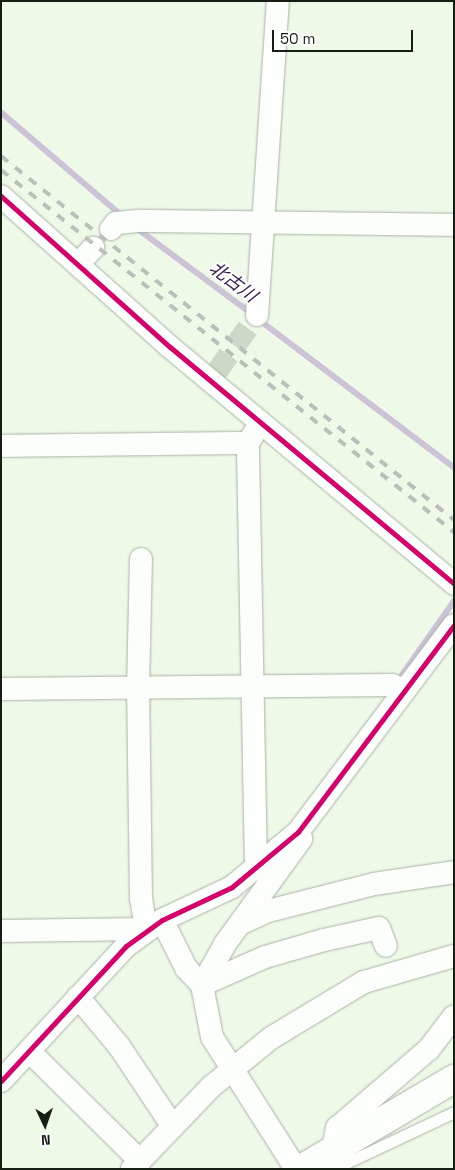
<!DOCTYPE html>
<meta charset="utf-8">
<style>
body{margin:0}
#map{position:relative;width:455px;height:1170px;overflow:hidden;background:#eef9e8;font-family:"Space Grotesk","Noto Sans JP",sans-serif}
div>[style]{position:absolute}
.stream>*{height:5.5px;margin:-2.75px;padding:0 2.75px;transform-origin:2.75px;border-radius:2.75px;background:#ccc3d8}
.minor-tunnel>*{height:22px;margin-top:-11px;transform-origin:0;background:repeating-linear-gradient(90deg,#ced8c8 0 22px,transparent 0 33px)}
.roads{filter:drop-shadow(0 0 1px #aab2a5) drop-shadow(0 0 1px #aab2a5)}
.service>*{height:11px;margin:-5.5px;padding:0 5.5px;transform-origin:5.5px;border-radius:5.5px;background:#fcfefc}
.minor>*{height:22px;margin:-11px;padding:0 11px;transform-origin:11px;border-radius:11px;background:#fcfefc}
.tertiary>*{height:28px;margin:-14px;padding:0 14px;transform-origin:14px;border-radius:14px;background:#fcfefc}
.rail>*{height:4px;margin-top:-2px;transform-origin:0;background:repeating-linear-gradient(90deg,#bcbebb 0 9px,transparent 0 18px)}
.cycleway>*{height:5px;margin:-2.5px;padding:0 2.5px;transform-origin:2.5px;border-radius:2.5px;background:#d6006c}
span{translate:-50% -50%;white-space:nowrap;text-align:center;line-height:1.15;-webkit-text-stroke:4px #fff;paint-order:stroke}
.water-label{font-size:18px;color:#331b49;font-style:italic}
.frame{position:absolute;inset:0;border:2px solid #161d13;pointer-events:none}
.north{position:absolute;left:20px;top:1100px;width:50px;height:50px;-webkit-text-stroke:4px #fff;paint-order:stroke;rotate:177deg;font-size:14px;font-weight:700;line-height:20px;text-align:center;color:#161d13}
.north::after{content:'';display:block;margin:auto;width:18px;height:22px;background:#161d13;clip-path:polygon(50% 0,100% 100%,50% 72%,0 100%)}
.scale{position:absolute;left:272px;top:30px;width:141px;height:22px;box-sizing:border-box;border:2px solid #161d13;border-top:0;padding-left:6px;font-size:15px;line-height:18px;white-space:nowrap;color:#161d13;-webkit-text-stroke:4px #fff;paint-order:stroke}
</style>
<div id="map">
<div class="stream">
<div style="left:1px;top:112px;width:158px;rotate:40.6deg"></div>
<div style="left:138px;top:229px;width:141px;rotate:36.6deg"></div>
<div style="left:258px;top:319px;width:246px;rotate:37.1deg"></div>
<div style="left:402px;top:675px;width:90px;rotate:-54.9deg"></div>
</div>
<div class="minor-tunnel">
<div style="left:216px;top:373px;width:71px;rotate:-54.7deg"></div>
</div>
<div class="roads">
<div class="service">
<div style="left:333px;top:1169px;width:134px;rotate:-25.2deg"></div>
</div>
<div class="minor">
<div style="left:1px;top:196px;width:227px;rotate:41.8deg"></div>
<div style="left:170px;top:347px;width:370px;rotate:39.8deg"></div>
<div style="left:111px;top:229px;width:8px;rotate:-50deg"></div>
<div style="left:116px;top:223px;width:25px;rotate:-5deg"></div>
<div style="left:141px;top:221px;width:313px;rotate:0.7deg"></div>
<div style="left:79px;top:263px;width:21px;rotate:-47deg"></div>
<div style="left:257px;top:315px;width:315px;rotate:-86.2deg"></div>
<div style="left:1px;top:446px;width:247px;rotate:-0.7deg"></div>
<div style="left:1px;top:689px;width:391px;rotate:-0.6deg"></div>
<div style="left:392px;top:685px;width:14px;rotate:21deg"></div>
<div style="left:256px;top:867px;width:424px;rotate:-91.1deg"></div>
<div style="left:248px;top:443px;width:22px;rotate:-58deg"></div>
<div style="left:162px;top:920px;width:54px;rotate:63.4deg"></div>
<div style="left:186px;top:968px;width:23px;rotate:47deg"></div>
<div style="left:202px;top:985px;width:69px;rotate:-24deg"></div>
<div style="left:265px;top:957px;width:61px;rotate:-16.1deg"></div>
<div style="left:324px;top:940px;width:56px;rotate:-12.3deg"></div>
<div style="left:379px;top:928px;width:19px;rotate:69deg"></div>
<div style="left:244px;top:922px;width:26px;rotate:-25deg"></div>
<div style="left:268px;top:911px;width:109px;rotate:-14.3deg"></div>
<div style="left:374px;top:884px;width:81px;rotate:-8.5deg"></div>
<div style="left:1px;top:931px;width:145px;rotate:-0.8deg"></div>
<div style="left:146px;top:929px;width:30px;rotate:-99deg"></div>
<div style="left:141px;top:899px;width:210px;rotate:-90.8deg"></div>
<div style="left:138px;top:689px;width:130px;rotate:-88.7deg"></div>
<div style="left:78px;top:997px;width:64px;rotate:50.1deg"></div>
<div style="left:119px;top:1046px;width:97px;rotate:56.3deg"></div>
<div style="left:29px;top:1051px;width:156px;rotate:44.7deg"></div>
<div style="left:1px;top:1081px;width:184px;rotate:-47.2deg"></div>
<div style="left:126px;top:946px;width:44px;rotate:-35.8deg"></div>
<div style="left:162px;top:920px;width:77px;rotate:-25.2deg"></div>
<div style="left:232px;top:887px;width:86px;rotate:-39.8deg"></div>
<div style="left:298px;top:832px;width:259px;rotate:-53deg"></div>
<div style="left:332px;top:1152px;width:25px;rotate:-78deg"></div>
<div style="left:337px;top:1128px;width:121px;rotate:-40.7deg"></div>
<div style="left:429px;top:1049px;width:41px;rotate:-52.9deg"></div>
<div style="left:132px;top:1169px;width:115px;rotate:-46.1deg"></div>
<div style="left:212px;top:1086px;width:76px;rotate:-39.1deg"></div>
<div style="left:271px;top:1038px;width:109px;rotate:-31.1deg"></div>
<div style="left:364px;top:982px;width:94px;rotate:-16.1deg"></div>
<div style="left:296px;top:1169px;width:156px;rotate:-122.5deg"></div>
<div style="left:212px;top:1037px;width:53px;rotate:-100.9deg"></div>
<div style="left:202px;top:985px;width:47px;rotate:-60.7deg"></div>
<div style="left:225px;top:944px;width:130px;rotate:-54.1deg"></div>
</div>
<div class="tertiary">
<div style="left:301px;top:1169px;width:178px;rotate:-30.5deg"></div>
</div>
</div>
<div class="rail">
<div style="left:1px;top:156px;width:581px;rotate:38.78deg"></div>
<div style="left:1px;top:170px;width:580px;rotate:38.63deg"></div>
</div>
<div class="cycleway">
<div style="left:1px;top:196px;width:227px;rotate:41.8deg"></div>
<div style="left:170px;top:347px;width:370px;rotate:39.8deg"></div>
<div style="left:1px;top:1081px;width:184px;rotate:-47.2deg"></div>
<div style="left:126px;top:946px;width:44px;rotate:-35.8deg"></div>
<div style="left:162px;top:920px;width:77px;rotate:-25.2deg"></div>
<div style="left:232px;top:887px;width:86px;rotate:-39.8deg"></div>
<div style="left:298px;top:832px;width:259px;rotate:-53deg"></div>
</div>
<div class="water-label">
<span style="left:233px;top:282px;rotate:37deg">北古川</span>
</div>
<div class="frame"></div>
<div class="north">N</div>
<div class="scale">50 m</div>
</div>
